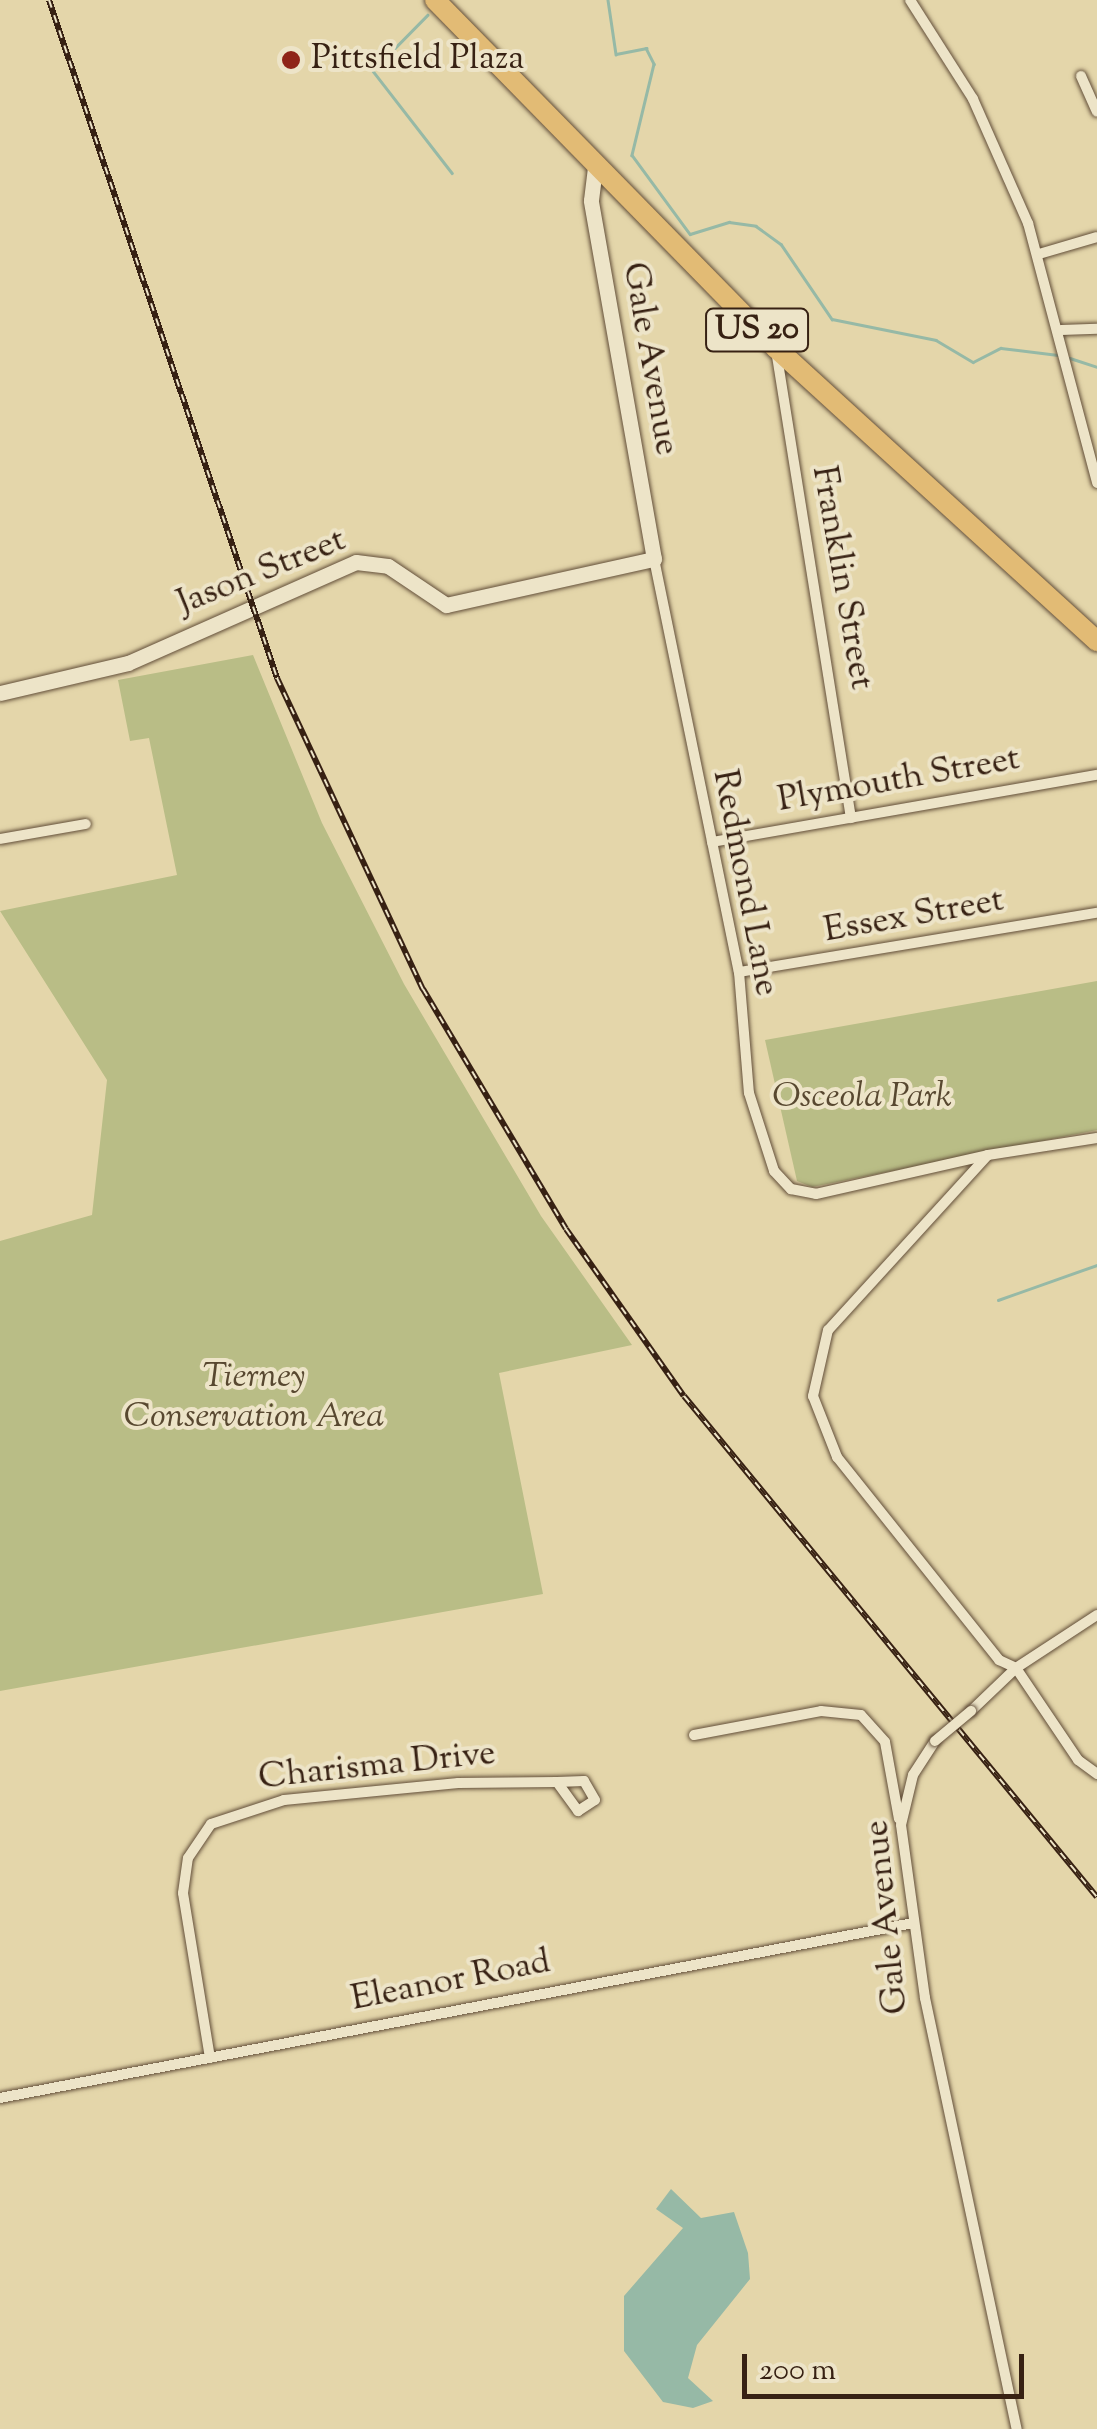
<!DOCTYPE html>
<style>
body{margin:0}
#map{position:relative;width:1097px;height:2429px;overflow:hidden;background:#e4d6aa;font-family:"Sorts Mill Goudy",serif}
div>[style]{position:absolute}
.green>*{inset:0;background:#b9bd86}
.water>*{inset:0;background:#96b9a6}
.stream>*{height:2.5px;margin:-1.25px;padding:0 1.25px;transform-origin:1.25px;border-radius:1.25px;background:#96b9a6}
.roads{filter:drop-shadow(0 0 2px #624e39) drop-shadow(0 0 2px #624e39)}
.street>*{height:10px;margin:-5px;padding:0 5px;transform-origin:5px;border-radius:5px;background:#ede4c8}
.secondary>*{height:15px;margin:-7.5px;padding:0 7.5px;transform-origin:7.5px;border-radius:7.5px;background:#ede4c8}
.highway>*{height:20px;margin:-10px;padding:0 10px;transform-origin:10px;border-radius:10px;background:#e2bb75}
.rail>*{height:6px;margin-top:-3px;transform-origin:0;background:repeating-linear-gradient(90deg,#ede4c8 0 8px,#372113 0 16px);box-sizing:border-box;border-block:2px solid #372113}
.bridges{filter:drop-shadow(0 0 2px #624e39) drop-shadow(0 0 2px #624e39)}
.street-bridge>*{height:10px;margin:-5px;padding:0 5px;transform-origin:5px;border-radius:5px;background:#ede4c8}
.dots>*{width:28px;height:28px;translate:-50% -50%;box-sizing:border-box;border:5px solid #ede4c8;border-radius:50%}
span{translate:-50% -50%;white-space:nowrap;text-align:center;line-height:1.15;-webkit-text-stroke:8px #ede4c8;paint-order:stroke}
.shield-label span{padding:2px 8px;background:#ede4c8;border:2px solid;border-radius:8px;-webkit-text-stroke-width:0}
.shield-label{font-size:32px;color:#372113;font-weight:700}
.poi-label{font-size:35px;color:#372113}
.left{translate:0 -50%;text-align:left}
.street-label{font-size:35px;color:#372113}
.park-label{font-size:35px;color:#584830;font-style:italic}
.scale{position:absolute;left:742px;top:2354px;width:282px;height:45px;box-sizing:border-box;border:5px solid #372113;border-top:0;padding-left:12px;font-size:30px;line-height:35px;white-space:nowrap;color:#372113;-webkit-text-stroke:8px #ede4c8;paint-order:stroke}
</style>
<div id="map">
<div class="green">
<div style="clip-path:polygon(253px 655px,322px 823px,404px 984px,541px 1216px,632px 1345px,499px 1373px,543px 1594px,0 1691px,0 1241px,92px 1215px,107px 1080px,0 911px,177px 875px,149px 738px,130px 741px,118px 680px)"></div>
<div style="clip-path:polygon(1097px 981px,1097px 1130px,812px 1187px,797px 1181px,765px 1040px)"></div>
</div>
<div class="water">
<div style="clip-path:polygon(671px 2189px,701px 2218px,734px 2212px,748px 2253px,750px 2279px,697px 2345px,688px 2378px,713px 2401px,693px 2408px,663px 2402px,624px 2351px,624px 2296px,683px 2228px,656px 2209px)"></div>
</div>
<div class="stream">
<div style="left:608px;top:0;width:55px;rotate:81.6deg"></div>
<div style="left:616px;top:54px;width:31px;rotate:-11deg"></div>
<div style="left:646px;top:48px;width:18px;rotate:63deg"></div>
<div style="left:654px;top:64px;width:94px;rotate:103.6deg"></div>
<div style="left:632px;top:155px;width:98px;rotate:53.7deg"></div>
<div style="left:690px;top:234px;width:41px;rotate:-17.1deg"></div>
<div style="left:729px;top:222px;width:27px;rotate:8deg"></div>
<div style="left:756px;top:226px;width:31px;rotate:36deg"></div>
<div style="left:781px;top:244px;width:91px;rotate:55.8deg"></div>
<div style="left:832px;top:319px;width:106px;rotate:11.4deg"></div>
<div style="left:936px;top:340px;width:43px;rotate:30.7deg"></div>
<div style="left:973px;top:362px;width:31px;rotate:-27deg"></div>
<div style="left:1001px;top:348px;width:57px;rotate:7deg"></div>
<div style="left:428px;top:15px;width:78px;rotate:134.5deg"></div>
<div style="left:373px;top:71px;width:129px;rotate:52.2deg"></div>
<div style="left:1070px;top:358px;width:28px;rotate:18deg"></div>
<div style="left:998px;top:1300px;width:105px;rotate:-19.5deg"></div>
</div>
<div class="roads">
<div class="street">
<div style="left:910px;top:0;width:117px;rotate:57.5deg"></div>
<div style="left:973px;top:99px;width:136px;rotate:66.1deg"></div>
<div style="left:1028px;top:223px;width:269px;rotate:75.1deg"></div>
<div style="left:1081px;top:76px;width:39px;rotate:66deg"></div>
<div style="left:1039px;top:254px;width:60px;rotate:-16.3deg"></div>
<div style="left:1061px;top:330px;width:36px;rotate:-2deg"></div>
<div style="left:776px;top:350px;width:474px;rotate:80.9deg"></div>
<div style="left:654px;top:559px;width:422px;rotate:78.4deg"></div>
<div style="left:739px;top:972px;width:121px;rotate:85.3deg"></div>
<div style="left:749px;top:1093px;width:82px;rotate:72.2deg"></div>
<div style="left:774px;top:1171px;width:25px;rotate:47deg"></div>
<div style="left:791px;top:1189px;width:25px;rotate:11deg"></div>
<div style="left:816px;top:1194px;width:176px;rotate:-12.8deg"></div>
<div style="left:988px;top:1155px;width:237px;rotate:132.4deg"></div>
<div style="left:828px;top:1330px;width:68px;rotate:102.8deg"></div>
<div style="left:813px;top:1396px;width:66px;rotate:68.5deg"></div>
<div style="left:837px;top:1457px;width:260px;rotate:51.4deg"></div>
<div style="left:999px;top:1660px;width:19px;rotate:25deg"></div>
<div style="left:0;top:839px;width:87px;rotate:-9.9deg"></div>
<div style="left:712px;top:842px;width:391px;rotate:-9.9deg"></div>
<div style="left:739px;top:972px;width:363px;rotate:-9.4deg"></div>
<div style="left:988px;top:1155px;width:110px;rotate:-8.9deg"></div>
<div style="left:1016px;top:1668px;width:111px;rotate:56deg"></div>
<div style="left:1078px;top:1760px;width:24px;rotate:36deg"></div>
<div style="left:971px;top:1711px;width:62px;rotate:-43.7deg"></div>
<div style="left:1016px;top:1668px;width:97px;rotate:-33.2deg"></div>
<div style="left:694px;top:1735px;width:129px;rotate:-10.7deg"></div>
<div style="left:821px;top:1711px;width:40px;rotate:5.7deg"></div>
<div style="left:861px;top:1715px;width:36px;rotate:48deg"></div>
<div style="left:885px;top:1742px;width:78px;rotate:79.7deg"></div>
<div style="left:935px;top:1741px;width:40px;rotate:122.9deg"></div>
<div style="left:913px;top:1775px;width:51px;rotate:103.5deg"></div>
<div style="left:901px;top:1825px;width:175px;rotate:82.1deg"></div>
<div style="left:925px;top:1998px;width:441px;rotate:78deg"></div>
<div style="left:210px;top:2058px;width:167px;rotate:-99.3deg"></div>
<div style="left:183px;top:1893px;width:35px;rotate:-82deg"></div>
<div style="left:188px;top:1858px;width:41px;rotate:-55.9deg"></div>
<div style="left:211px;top:1824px;width:77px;rotate:-18.2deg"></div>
<div style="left:284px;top:1800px;width:175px;rotate:-5.6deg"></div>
<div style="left:458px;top:1783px;width:99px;rotate:-0.6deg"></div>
<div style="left:557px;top:1782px;width:36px;rotate:54deg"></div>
<div style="left:578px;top:1811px;width:20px;rotate:-33deg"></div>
<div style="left:595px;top:1800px;width:22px;rotate:-120deg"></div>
<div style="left:584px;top:1781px;width:27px;rotate:178deg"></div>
<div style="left:0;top:2098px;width:930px;rotate:-10.85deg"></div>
</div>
<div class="secondary">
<div style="left:0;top:693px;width:131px;rotate:-13.2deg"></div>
<div style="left:128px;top:663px;width:249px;rotate:-23.9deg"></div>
<div style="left:356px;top:562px;width:32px;rotate:7deg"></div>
<div style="left:388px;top:566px;width:70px;rotate:33.9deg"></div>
<div style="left:446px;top:605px;width:213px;rotate:-12.5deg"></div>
<div style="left:654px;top:559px;width:364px;rotate:-100deg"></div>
<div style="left:591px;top:200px;width:31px;rotate:-83deg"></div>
</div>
<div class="highway">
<div style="left:435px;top:0;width:487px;rotate:45.6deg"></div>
<div style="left:776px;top:348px;width:435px;rotate:42.4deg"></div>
</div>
</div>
<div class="rail">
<div style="left:49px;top:0;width:715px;rotate:71.41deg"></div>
<div style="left:277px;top:678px;width:344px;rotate:64.9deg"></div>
<div style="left:423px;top:989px;width:279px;rotate:59.2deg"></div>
<div style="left:566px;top:1229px;width:204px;rotate:54.8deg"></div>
<div style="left:684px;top:1396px;width:649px;rotate:50.5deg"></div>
</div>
<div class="bridges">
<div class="street-bridge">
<div style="left:935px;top:1741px;width:47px;rotate:-39.8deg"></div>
</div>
</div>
<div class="dots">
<div style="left:291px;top:60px;background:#8f2418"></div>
</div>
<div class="shield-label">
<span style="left:757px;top:330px">US 20</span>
</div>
<div class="poi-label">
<span class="left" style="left:311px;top:60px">Pittsfield Plaza</span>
</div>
<div class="street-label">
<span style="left:649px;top:359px;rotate:80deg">Gale Avenue</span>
<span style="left:262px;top:573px;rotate:-22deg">Jason Street</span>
<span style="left:841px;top:578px;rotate:80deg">Franklin Street</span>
<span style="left:899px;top:781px;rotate:-10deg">Plymouth Street</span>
<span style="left:744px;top:883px;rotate:79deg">Redmond Lane</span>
<span style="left:914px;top:917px;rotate:-10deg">Essex Street</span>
<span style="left:377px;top:1767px;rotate:-6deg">Charisma Drive</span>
<span style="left:888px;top:1917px;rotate:-96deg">Gale Avenue</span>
<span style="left:451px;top:1982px;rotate:-11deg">Eleanor Road</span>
</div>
<div class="park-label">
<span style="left:862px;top:1098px">Osceola Park</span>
<span style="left:254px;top:1398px">Tierney<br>Conservation Area</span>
</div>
<div class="scale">200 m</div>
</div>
